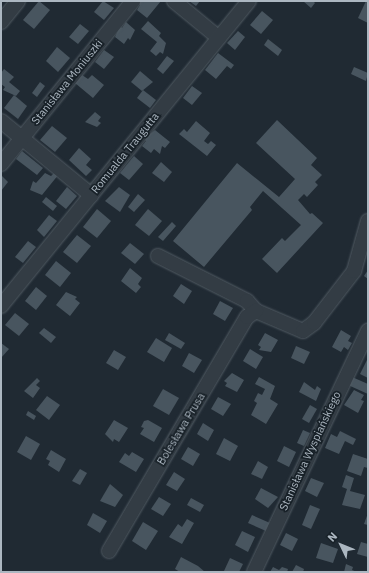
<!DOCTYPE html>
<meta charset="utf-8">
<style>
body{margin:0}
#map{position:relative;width:369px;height:573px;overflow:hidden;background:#202a33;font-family:"IBM Plex Sans",sans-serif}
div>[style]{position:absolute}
.building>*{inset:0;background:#48555f}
.roads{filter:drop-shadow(0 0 1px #505a62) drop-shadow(0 0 1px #505a62)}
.minor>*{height:14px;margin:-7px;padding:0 7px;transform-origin:7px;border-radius:7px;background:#333c44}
span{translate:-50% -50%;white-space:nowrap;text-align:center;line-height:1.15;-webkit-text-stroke:3.5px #182128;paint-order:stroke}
.street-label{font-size:11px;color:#acb7c1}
.frame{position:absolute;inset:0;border:2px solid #acb7c1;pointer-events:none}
.north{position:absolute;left:321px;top:525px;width:40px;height:40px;-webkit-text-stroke:3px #182128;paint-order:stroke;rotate:313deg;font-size:11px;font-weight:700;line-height:16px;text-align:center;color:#acb7c1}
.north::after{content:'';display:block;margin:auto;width:14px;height:18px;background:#acb7c1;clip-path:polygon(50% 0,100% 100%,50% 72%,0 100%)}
</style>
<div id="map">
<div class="building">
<div style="clip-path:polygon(39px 1px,50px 10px,34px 29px,23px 20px)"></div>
<div style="clip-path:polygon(103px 1px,114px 8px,104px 20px,94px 12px)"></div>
<div style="clip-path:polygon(138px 1px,161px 1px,147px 18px,137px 10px,140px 5px)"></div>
<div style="clip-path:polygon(189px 1px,200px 1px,196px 6px)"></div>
<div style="clip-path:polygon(303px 1px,313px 1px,315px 3px,311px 8px)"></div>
<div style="clip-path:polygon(366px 1px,368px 1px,368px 23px,358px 18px)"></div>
<div style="clip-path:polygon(262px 11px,273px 20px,261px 34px,250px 25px)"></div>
<div style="clip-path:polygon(148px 21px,161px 33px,159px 36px,166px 43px,163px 54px,160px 52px,156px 56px,150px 51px,157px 42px,141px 29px)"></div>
<div style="clip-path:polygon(126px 22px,135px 30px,130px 40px,128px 38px,124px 44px,115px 37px,120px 26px,122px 28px)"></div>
<div style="clip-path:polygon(80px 24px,89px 31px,78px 44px,69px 37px)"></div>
<div style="clip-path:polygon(238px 31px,245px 37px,235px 50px,227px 43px)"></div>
<div style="clip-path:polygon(268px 39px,282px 50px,278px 56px,264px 45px)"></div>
<div style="clip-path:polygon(57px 47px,70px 58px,58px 72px,46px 61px)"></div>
<div style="clip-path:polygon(104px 50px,114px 57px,104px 69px,95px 62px)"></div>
<div style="clip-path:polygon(218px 53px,234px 65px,231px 69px,227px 66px,216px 79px,205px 70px)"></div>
<div style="clip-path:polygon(167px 56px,174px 61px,163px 74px,157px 69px)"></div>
<div style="clip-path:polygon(354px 67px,368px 73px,366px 81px,351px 74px)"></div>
<div style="clip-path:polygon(4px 69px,14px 77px,9px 82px,20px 91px,16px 96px,3px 90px,5px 87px,1px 84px,1px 73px)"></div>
<div style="clip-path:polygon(140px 71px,153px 82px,142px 91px,131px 82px)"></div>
<div style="clip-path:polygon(82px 75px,88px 79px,92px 75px,104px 85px,93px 98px,75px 83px)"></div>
<div style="clip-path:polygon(40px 82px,45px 86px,37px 97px,32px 93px)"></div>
<div style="clip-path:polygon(192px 86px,202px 93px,192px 105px,183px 98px)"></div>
<div style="clip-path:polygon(143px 90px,156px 100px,150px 108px,137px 98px)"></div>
<div style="clip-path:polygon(14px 95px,27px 106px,18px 119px,4px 108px)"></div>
<div style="clip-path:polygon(95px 112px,101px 117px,98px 121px,101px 123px,97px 127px,85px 122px)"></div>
<div style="clip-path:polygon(277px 120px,317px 158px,311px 165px,322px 175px,315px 182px,318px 185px,307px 197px,304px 194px,298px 200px,310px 214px,312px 213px,323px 223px,277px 273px,262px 259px,282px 238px,285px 241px,301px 225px,263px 191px,250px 207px,252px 210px,204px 267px,173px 241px,237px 163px,279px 197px,295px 179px,256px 143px)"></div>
<div style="clip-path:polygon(196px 121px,210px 133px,204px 141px,208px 144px,211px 141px,216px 145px,207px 156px,179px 134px,184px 129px,187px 132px)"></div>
<div style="clip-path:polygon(52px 126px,67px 138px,55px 152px,40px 140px)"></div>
<div style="clip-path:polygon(155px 130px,170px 142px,165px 148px,162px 146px,160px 154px,154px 149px,151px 153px,142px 146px,146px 141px,144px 139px)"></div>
<div style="clip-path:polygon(79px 148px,91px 159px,86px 165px,92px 170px,86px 176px,69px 160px)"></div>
<div style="clip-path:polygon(22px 151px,43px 168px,37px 175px,16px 159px)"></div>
<div style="clip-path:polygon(134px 156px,143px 164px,129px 180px,120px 173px)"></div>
<div style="clip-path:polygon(161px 162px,172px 172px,164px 182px,152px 173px)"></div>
<div style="clip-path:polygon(56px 171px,59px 174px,42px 195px,30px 190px,33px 181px,36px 183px,45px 173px,51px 176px)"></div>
<div style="clip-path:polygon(2px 176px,8px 182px,1px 191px,1px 178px)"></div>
<div style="clip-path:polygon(67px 187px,77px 196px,66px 209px,56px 201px)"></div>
<div style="clip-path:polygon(119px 187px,130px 195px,120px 212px,105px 201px)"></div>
<div style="clip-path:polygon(138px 194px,145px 200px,134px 212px,128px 207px)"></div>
<div style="clip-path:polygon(46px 197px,57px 206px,53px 211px,42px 202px)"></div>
<div style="clip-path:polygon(97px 209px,111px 221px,97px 238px,83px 227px)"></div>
<div style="clip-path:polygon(148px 209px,162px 221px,149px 236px,135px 225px)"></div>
<div style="clip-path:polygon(49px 215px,57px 221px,44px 237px,37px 230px)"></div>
<div style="clip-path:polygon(172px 222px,176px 226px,163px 241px,158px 237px)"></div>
<div style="clip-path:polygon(77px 235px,91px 246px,77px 263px,63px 252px)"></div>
<div style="clip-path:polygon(28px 241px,36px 247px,23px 263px,15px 257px)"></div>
<div style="clip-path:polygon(130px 243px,144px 254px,135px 264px,121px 253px)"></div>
<div style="clip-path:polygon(56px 261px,71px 273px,60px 287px,45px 275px)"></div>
<div style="clip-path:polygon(130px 268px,142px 278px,138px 284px,141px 287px,136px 293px,121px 281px)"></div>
<div style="clip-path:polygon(368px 270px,368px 279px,364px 276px)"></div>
<div style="clip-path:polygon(181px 284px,192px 291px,184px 304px,173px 296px)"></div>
<div style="clip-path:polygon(36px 287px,47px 296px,36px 310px,25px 301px)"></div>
<div style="clip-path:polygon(66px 292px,77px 297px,75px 299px,80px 303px,70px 316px,56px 305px)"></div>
<div style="clip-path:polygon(220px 301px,233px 308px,225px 321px,213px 314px)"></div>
<div style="clip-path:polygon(15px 313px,29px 324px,19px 336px,5px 325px)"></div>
<div style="clip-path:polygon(44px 328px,56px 337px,51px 343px,39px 333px)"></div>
<div style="clip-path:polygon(341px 330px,351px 336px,348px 341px,352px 343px,348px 350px,344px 347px,341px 352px,332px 347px)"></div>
<div style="clip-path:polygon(169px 333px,185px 343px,181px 349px,165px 340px)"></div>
<div style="clip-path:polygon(265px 333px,278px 340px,271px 352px,259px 350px,261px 347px,258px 345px)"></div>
<div style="clip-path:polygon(156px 338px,172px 348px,164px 362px,147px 352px)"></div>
<div style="clip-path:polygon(1px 343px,9px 349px,1px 358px)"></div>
<div style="clip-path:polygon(296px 346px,310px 352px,304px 364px,291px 358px)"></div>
<div style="clip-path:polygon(250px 349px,263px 357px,256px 369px,243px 361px)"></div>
<div style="clip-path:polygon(114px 350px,126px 357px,118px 370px,106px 363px)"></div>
<div style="clip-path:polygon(189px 353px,202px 360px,194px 373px,182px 366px)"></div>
<div style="clip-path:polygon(368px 358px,368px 378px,360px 374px)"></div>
<div style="clip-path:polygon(232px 373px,244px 380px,237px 392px,225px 386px,227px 383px,224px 381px)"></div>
<div style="clip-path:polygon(259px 377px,275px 386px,270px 399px,278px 404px,266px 424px,251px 415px,257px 403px,254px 401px,258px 393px,262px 395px,265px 389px,255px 384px)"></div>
<div style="clip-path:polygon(352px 377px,368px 384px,368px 394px,348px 385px)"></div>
<div style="clip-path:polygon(37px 378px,40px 381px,36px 385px,40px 388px,33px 398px,24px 391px)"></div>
<div style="clip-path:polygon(304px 382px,315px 390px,317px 386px,321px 389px,316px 401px,299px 392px)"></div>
<div style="clip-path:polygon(163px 389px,179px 398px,169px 415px,153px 406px)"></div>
<div style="clip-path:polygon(354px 390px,364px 395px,361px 400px,364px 401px,358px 413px,344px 405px)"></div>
<div style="clip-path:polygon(47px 396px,60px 405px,49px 420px,36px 410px)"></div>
<div style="clip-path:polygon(218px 397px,231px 404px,223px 416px,211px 409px)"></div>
<div style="clip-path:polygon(310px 405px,317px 409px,309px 423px,302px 419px)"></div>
<div style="clip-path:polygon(28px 411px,36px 416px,34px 420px,26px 415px)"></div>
<div style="clip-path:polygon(114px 420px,128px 428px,119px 442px,114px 439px,113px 442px,105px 434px)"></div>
<div style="clip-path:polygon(148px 420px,162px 428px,154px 442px,140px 434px,144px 428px,141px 427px,144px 421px)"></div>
<div style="clip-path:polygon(203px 423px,214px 430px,208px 441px,197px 434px)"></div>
<div style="clip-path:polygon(303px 430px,310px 433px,304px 446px,297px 443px)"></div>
<div style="clip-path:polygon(340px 431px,356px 439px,353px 445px,345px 441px,339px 454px,325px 448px,331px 434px,337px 437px)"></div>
<div style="clip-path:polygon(26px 436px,40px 444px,31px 460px,17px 452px)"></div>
<div style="clip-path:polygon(224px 438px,238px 446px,230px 461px,216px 454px)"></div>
<div style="clip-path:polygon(284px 446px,296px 452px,289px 467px,277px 461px)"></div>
<div style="clip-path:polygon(188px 447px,200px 454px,193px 466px,181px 459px)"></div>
<div style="clip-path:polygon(51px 450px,66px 459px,59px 472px,48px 465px,50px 461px,46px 459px)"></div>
<div style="clip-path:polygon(132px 452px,144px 459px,136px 472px,119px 462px,125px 453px,129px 456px)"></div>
<div style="clip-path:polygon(353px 454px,368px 459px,368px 468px,364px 467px,361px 476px,347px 471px)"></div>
<div style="clip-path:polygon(258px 461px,268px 467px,262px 479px,251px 474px)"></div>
<div style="clip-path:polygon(80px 469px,87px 473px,80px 485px,72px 481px)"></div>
<div style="clip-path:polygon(174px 472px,185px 479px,177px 491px,166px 485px)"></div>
<div style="clip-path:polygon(346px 475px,354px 478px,350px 491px,365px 495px,360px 509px,342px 505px,347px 489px,342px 487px)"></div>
<div style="clip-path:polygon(311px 478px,324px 483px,317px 497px,305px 491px)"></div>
<div style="clip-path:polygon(110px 484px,123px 495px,115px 507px,100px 501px)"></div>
<div style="clip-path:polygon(261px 488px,278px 497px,268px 508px,255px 499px)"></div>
<div style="clip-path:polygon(159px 497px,171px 504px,163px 516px,151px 509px)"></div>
<div style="clip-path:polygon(191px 498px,204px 505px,200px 512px,187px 505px)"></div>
<div style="clip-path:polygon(310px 505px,320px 509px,311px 529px,302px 525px)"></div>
<div style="clip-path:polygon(93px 513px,107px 521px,100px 533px,87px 525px)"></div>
<div style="clip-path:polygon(368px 513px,368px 525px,364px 524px)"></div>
<div style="clip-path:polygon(252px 515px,270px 523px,266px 531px,248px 523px)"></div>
<div style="clip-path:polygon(187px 519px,194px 523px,182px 544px,169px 537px,178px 524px,182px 527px)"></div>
<div style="clip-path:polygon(143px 522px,158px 531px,146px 550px,132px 541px)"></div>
<div style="clip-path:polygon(242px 531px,255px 537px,248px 552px,235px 545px)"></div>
<div style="clip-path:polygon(286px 533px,298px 539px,292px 551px,280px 545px)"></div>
<div style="clip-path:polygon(361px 542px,368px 544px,368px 557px,357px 554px)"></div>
<div style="clip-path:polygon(321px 543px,338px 549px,333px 563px,316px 558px)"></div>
<div style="clip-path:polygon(181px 557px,198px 566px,205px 572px,180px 572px,175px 569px)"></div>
<div style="clip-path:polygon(230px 558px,243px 564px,239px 572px,224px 571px)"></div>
<div style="clip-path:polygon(346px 564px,353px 567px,352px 570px,357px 572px,344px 572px)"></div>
<div style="clip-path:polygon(296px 565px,304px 569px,303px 572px,292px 572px)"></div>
<div style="clip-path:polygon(273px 567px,279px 570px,282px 567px,288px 569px,287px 572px,270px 572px)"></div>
</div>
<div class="roads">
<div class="minor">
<div style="left:174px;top:1px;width:58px;rotate:39.4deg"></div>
<div style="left:1px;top:22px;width:27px;rotate:-51deg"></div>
<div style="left:1px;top:121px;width:117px;rotate:39.4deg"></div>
<div style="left:1px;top:164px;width:210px;rotate:-51deg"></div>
<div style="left:158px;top:256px;width:100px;rotate:26.8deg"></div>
<div style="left:247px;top:301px;width:13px;rotate:48deg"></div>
<div style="left:256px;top:311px;width:51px;rotate:23.1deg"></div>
<div style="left:303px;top:331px;width:14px;rotate:-36deg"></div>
<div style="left:314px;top:323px;width:66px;rotate:-52.4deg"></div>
<div style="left:354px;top:271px;width:52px;rotate:-74.4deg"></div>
<div style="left:1px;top:306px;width:393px;rotate:-50.9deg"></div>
<div style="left:109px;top:551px;width:272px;rotate:-59.5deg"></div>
<div style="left:247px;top:317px;width:11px;rotate:-34deg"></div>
<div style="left:254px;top:572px;width:267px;rotate:-64.7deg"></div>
</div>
</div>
<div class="street-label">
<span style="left:67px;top:82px;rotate:-51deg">Stanisława Moniuszki</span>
<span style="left:125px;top:153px;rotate:-51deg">Romualda Traugutta</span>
<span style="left:181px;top:429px;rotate:-59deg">Bolesława Prusa</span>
<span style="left:310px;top:451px;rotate:-65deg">Stanisława Wyspiańskiego</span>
</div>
<div class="frame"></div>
<div class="north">N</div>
</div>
